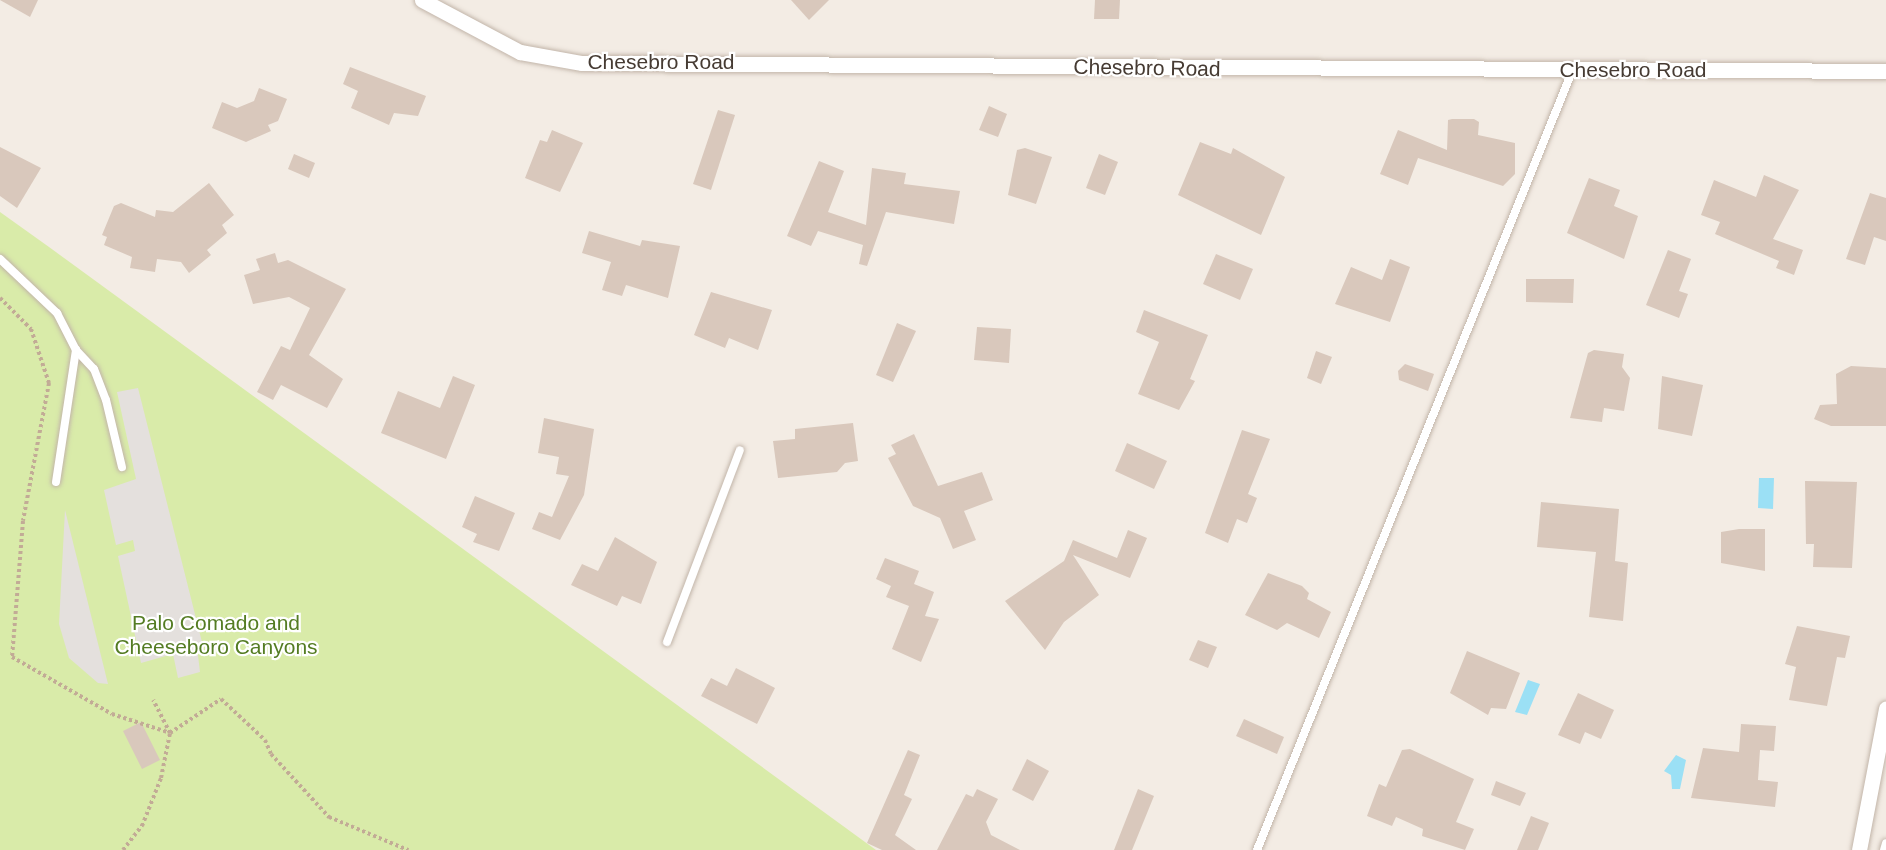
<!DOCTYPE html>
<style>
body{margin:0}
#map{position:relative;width:1886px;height:850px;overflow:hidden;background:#f3ece4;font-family:Arial,sans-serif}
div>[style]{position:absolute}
.green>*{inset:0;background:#d9eba9}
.parking>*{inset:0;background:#e4e0dd}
.water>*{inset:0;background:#9be0f5}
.building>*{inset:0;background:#d9c8bc}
.path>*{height:4px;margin-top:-2px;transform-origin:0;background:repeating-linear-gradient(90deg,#c2ab96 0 3px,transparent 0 6px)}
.roads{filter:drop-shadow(0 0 2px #c2b5a9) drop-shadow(0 0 2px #c2b5a9)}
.service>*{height:8px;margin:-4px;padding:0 4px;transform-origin:4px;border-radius:4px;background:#fff}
.minor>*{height:15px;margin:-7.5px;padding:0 7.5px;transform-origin:7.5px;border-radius:7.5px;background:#fff}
span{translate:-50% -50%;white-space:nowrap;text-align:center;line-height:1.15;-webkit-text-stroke:4.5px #fff;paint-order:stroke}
.street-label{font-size:21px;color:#463b33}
.park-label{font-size:21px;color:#547c23}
</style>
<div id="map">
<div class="green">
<div style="clip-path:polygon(0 212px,49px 247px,876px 850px,0 850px)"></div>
</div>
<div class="parking">
<div style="clip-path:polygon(138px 388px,203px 646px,197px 647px,200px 672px,178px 678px,173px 654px,141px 663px,118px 556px,135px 551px,133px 540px,116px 545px,104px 490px,136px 479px,117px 392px)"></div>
<div style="clip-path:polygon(65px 510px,108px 684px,98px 683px,69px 658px,59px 624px)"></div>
</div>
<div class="water">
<div style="clip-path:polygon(1759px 478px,1774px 478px,1773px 509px,1758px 508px)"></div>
<div style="clip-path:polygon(1528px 680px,1540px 684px,1527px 715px,1515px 712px)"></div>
<div style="clip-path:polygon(1676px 755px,1686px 760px,1680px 789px,1672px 789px,1671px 775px,1664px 771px)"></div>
</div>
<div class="building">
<div style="clip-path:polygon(0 0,38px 0,30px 17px)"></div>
<div style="clip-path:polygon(791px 0,829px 0,809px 20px)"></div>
<div style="clip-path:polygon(1095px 0,1120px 0,1119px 19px,1094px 19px)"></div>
<div style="clip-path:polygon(350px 67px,426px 96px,418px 116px,394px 113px,389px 125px,351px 108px,358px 91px,343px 84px)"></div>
<div style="clip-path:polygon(259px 88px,287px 99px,278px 121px,268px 125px,271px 131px,246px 142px,212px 128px,222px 102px,237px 108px,254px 101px)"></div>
<div style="clip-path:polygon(989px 106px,1007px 114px,998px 137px,979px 130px)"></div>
<div style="clip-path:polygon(718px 110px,735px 115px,711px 190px,693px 184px)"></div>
<div style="clip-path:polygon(1452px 119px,1474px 119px,1479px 122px,1478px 135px,1515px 143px,1515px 174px,1503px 186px,1418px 158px,1408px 185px,1380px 174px,1398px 130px,1447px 150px,1448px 120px)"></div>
<div style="clip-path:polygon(552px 130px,583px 143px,560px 192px,525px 178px,540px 140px,547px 142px)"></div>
<div style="clip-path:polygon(1200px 142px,1231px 154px,1233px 148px,1285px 177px,1261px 235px,1178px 195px)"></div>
<div style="clip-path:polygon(0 147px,41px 168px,17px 208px,0 196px)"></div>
<div style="clip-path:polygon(1025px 148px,1052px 157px,1036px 204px,1008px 195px,1017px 150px)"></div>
<div style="clip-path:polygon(294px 154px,315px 163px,309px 178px,288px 169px)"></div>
<div style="clip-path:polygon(1099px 154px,1118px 162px,1105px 195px,1086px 188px)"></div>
<div style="clip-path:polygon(819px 161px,844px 171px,828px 212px,866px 225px,872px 168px,906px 173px,904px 184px,960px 191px,954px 224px,886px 212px,867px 266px,859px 264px,863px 245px,818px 231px,811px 246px,787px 236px)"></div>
<div style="clip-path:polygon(1764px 175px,1799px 190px,1773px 239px,1803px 250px,1794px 275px,1776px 268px,1779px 261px,1715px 234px,1720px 222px,1701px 215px,1714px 180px,1756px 197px)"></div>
<div style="clip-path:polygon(1589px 178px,1620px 190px,1614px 206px,1638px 216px,1624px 259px,1567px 233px)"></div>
<div style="clip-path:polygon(209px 183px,234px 215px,222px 225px,227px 233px,207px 250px,211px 255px,189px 273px,181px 262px,157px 259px,155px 272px,130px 268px,132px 257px,104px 245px,107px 237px,102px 235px,114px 206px,121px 203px,155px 217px,156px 210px,173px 212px)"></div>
<div style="clip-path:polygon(1870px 193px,1886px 198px,1886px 241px,1874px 237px,1865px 265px,1846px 259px)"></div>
<div style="clip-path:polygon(589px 231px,640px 246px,642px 240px,680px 246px,668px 298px,626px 285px,622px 296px,602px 290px,611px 262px,582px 253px)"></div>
<div style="clip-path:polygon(1668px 250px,1691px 259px,1679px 291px,1688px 294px,1679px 318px,1646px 305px)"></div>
<div style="clip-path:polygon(275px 253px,278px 263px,288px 260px,346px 289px,309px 355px,343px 379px,327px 408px,281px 385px,273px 400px,257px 392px,281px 346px,290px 350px,310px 308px,289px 297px,253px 304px,244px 275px,260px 270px,256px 259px)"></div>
<div style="clip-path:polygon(1216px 254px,1253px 269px,1240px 300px,1203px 284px)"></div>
<div style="clip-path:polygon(1390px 259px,1410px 267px,1390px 322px,1335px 304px,1351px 267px,1382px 280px)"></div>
<div style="clip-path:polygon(1526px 279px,1574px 279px,1573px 303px,1526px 302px)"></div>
<div style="clip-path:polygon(711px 292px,772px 310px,758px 350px,729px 338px,725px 348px,694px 335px)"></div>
<div style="clip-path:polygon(1144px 310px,1208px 335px,1190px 379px,1195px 381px,1179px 410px,1138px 394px,1159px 342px,1136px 332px)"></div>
<div style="clip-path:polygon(897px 323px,916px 331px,893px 382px,876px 375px)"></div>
<div style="clip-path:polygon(977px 327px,1011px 329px,1009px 363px,974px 360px)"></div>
<div style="clip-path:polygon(1594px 350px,1624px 354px,1622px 367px,1630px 378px,1624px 411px,1604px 408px,1602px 422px,1570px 418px,1588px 353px)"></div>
<div style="clip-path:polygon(1316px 351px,1332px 357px,1321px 384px,1307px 378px)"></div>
<div style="clip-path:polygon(1405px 364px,1434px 374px,1428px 391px,1399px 380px,1398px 371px)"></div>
<div style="clip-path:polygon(1851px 366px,1886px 368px,1886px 426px,1831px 426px,1814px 419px,1820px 405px,1837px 404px,1836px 374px)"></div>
<div style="clip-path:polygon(453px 376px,475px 385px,446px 459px,381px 433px,398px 391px,440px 408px)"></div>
<div style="clip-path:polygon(1662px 376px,1703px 385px,1692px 436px,1658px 429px)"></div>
<div style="clip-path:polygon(544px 418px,594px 429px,584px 495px,560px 540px,532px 529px,539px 512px,552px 517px,569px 476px,556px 474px,559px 457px,538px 453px)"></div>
<div style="clip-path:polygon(853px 423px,858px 461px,845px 463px,837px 472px,778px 478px,773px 441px,795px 439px,795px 429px)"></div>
<div style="clip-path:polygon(1242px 430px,1270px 439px,1248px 494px,1257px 498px,1247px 523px,1237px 519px,1228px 543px,1205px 533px)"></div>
<div style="clip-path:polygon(914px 434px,938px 486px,982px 472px,993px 500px,964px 511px,976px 540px,953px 549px,940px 518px,913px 506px,888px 458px,896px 454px,891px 445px)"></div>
<div style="clip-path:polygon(1127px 443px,1167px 461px,1154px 489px,1115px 471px)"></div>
<div style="clip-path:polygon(1805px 481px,1857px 482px,1852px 568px,1813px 567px,1814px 544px,1806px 544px)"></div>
<div style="clip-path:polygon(475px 496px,515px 513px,499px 551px,473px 542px,477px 534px,462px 527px)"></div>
<div style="clip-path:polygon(1541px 502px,1619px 509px,1615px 561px,1628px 563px,1623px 621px,1589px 617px,1596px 552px,1537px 547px)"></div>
<div style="clip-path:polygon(1739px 529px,1765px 529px,1765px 571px,1721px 563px,1721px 532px)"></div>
<div style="clip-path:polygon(1128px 530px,1147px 538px,1130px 578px,1073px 555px,1099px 595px,1064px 622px,1045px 650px,1005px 601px,1064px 561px,1073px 540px,1117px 558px)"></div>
<div style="clip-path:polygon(615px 537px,657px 562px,641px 604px,622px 596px,617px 606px,571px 585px,582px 564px,598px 571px)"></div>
<div style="clip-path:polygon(885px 558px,919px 571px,914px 584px,934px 592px,925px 616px,939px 619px,921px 662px,892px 649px,909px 606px,886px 597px,891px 586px,876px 579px)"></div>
<div style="clip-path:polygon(1268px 573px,1302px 586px,1309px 593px,1307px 599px,1331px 612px,1319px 638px,1287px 623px,1277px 630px,1245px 615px)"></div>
<div style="clip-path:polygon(1797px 626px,1850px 636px,1845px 658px,1837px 657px,1827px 706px,1789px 700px,1796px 667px,1785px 664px)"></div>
<div style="clip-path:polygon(1198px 640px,1217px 647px,1208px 668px,1189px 660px)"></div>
<div style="clip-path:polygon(1467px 651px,1520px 673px,1506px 709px,1491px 708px,1488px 715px,1450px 693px)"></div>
<div style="clip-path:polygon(736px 668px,775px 688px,757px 724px,701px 696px,711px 678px,727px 686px)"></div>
<div style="clip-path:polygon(1578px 693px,1614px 710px,1601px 739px,1585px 732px,1580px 744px,1558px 735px)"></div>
<div style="clip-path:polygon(1244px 719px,1284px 737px,1277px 754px,1236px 736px)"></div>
<div style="clip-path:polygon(141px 722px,160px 760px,142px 769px,123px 731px)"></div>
<div style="clip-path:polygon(1741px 724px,1776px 726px,1774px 751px,1760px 750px,1758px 780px,1778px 782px,1775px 807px,1691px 798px,1703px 748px,1739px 752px)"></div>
<div style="clip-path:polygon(1410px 749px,1474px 779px,1456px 822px,1474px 829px,1465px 850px,1422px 836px,1423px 829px,1396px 817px,1392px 826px,1367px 816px,1379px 784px,1386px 787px,1402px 750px)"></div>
<div style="clip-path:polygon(908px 750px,920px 755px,904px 795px,912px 799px,895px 835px,916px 850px,882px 850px,867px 843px)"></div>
<div style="clip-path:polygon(1027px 759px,1049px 771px,1033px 801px,1012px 790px)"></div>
<div style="clip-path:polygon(1496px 781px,1526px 793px,1520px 806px,1491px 795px)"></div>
<div style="clip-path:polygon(977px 789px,998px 799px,986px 822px,991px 835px,1020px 850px,937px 850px,966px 794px,973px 797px)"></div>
<div style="clip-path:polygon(1138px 789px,1154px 796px,1132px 850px,1114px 850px)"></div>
<div style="clip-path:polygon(1531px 816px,1549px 823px,1538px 850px,1517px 850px)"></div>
</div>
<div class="path">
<div style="left:0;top:298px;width:44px;rotate:45deg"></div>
<div style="left:31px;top:329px;width:57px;rotate:71.6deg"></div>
<div style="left:49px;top:383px;width:140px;rotate:100.7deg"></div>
<div style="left:23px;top:521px;width:136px;rotate:94.6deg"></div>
<div style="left:12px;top:657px;width:115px;rotate:29.7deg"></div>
<div style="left:112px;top:714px;width:61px;rotate:18.1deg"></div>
<div style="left:170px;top:733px;width:61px;rotate:-33.7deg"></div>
<div style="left:221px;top:699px;width:60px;rotate:43deg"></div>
<div style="left:265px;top:740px;width:15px;rotate:67deg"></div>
<div style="left:271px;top:754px;width:86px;rotate:47.4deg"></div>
<div style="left:329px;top:817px;width:86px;rotate:22.7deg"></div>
<div style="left:123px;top:850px;width:31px;rotate:-52deg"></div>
<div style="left:142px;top:826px;width:52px;rotate:-68.4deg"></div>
<div style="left:161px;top:778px;width:46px;rotate:-78.7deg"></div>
<div style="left:170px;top:733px;width:37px;rotate:-117deg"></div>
</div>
<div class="roads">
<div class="service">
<div style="left:0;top:259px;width:79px;rotate:43.5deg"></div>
<div style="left:57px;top:313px;width:42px;rotate:62.8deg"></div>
<div style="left:56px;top:482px;width:134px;rotate:-81.4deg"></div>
<div style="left:76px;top:350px;width:26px;rotate:47deg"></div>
<div style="left:94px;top:369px;width:33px;rotate:69deg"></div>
<div style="left:106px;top:400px;width:69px;rotate:76.6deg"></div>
<div style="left:667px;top:642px;width:205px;rotate:-69.2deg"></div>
<div style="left:1257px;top:850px;width:843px;rotate:-67.97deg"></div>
<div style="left:1884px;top:850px;width:7px;rotate:-74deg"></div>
</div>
<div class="minor">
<div style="left:422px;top:0;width:111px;rotate:28deg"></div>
<div style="left:520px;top:52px;width:63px;rotate:10.1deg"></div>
<div style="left:582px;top:63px;width:1304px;rotate:0.35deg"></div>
<div style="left:1859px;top:850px;width:144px;rotate:-79.2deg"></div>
</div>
</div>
<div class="street-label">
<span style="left:661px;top:62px">Chesebro Road</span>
<span style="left:1147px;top:68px;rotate:1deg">Chesebro Road</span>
<span style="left:1633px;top:70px">Chesebro Road</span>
</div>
<div class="park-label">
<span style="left:216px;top:635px">Palo Comado and<br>Cheeseboro Canyons</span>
</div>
</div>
